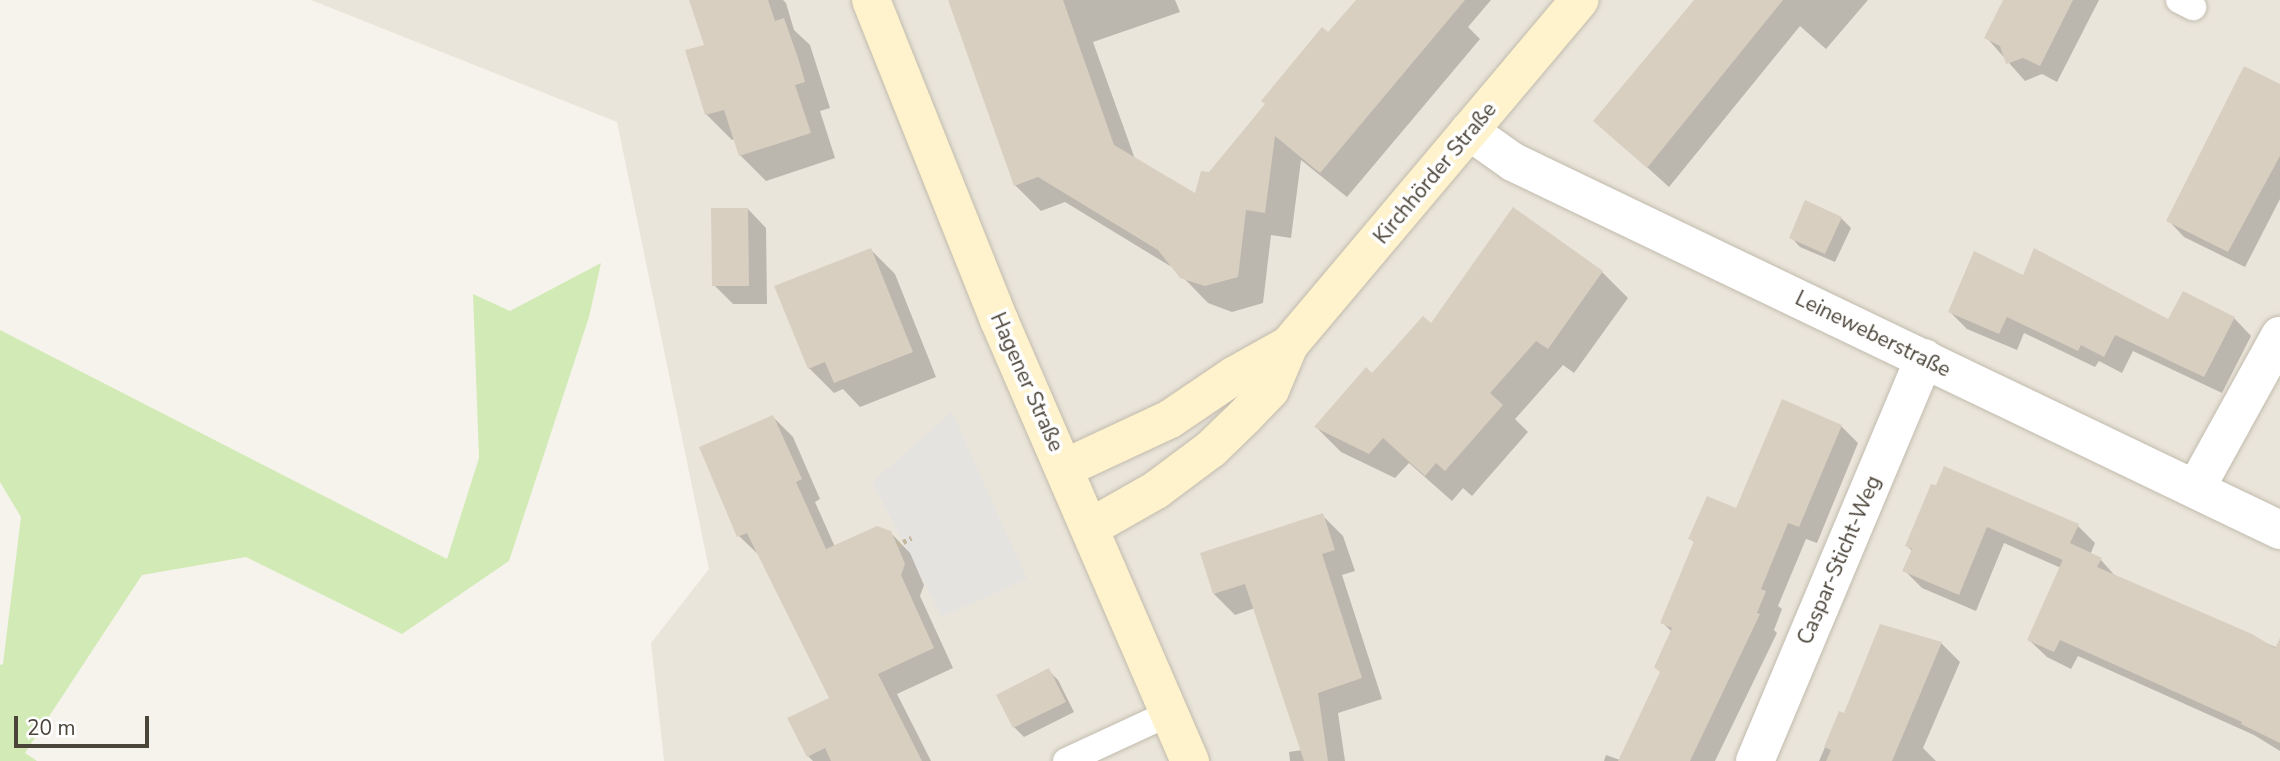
<!DOCTYPE html>
<meta charset="utf-8">
<style>
body{margin:0}
#map{position:relative;width:2280px;height:761px;overflow:hidden;background:#f6f3ec;font-family:"Nunito Sans",sans-serif}
div>[style]{position:absolute}
.residential>*{inset:0;background:#eae5da}
.green>*{inset:0;background:#d2eab5}
.parking>*{inset:0;background:#e5e3e0}
.shadow>*{inset:0;background:#0003}
.building>*{inset:0;background:#d8cfc1}
.path>*{height:4.5px;margin-top:-2.25px;transform-origin:0;background:repeating-linear-gradient(90deg,#c4b79f 0 3.5px,transparent 0 7px)}
.roads{filter:drop-shadow(0 0 2px #c2bbae) drop-shadow(0 0 2px #c2bbae)}
.lane>*{height:26px;margin:-13px;padding:0 13px;transform-origin:13px;border-radius:13px;background:#fff}
.street>*{height:38px;margin:-19px;padding:0 19px;transform-origin:19px;border-radius:19px;background:#fff}
.secondary>*{height:38px;margin:-19px;padding:0 19px;transform-origin:19px;border-radius:19px;background:#fff3cd}
span{translate:-50% -50%;white-space:nowrap;text-align:center;line-height:1.15;-webkit-text-stroke:7px #fff;paint-order:stroke}
.street-label{font-size:21px;color:#4b4439}
.scale{position:absolute;left:14px;top:716px;width:135px;height:32px;box-sizing:border-box;border:4px solid #4b4439;border-top:0;padding-left:9px;font-size:21px;line-height:24px;white-space:nowrap;color:#4b4439;-webkit-text-stroke:5px #fff;paint-order:stroke}
</style>
<div id="map">
<div class="residential">
<div style="clip-path:polygon(311px 0,2280px 0,2280px 761px,664px 761px,651px 643px,709px 569px,617px 122px)"></div>
</div>
<div class="green">
<div style="clip-path:polygon(601px 263px,589px 317px,509px 561px,402px 634px,246px 557px,142px 575px,25px 753px,37px 761px,0 761px,0 665px,3px 664px,21px 517px,0 482px,0 330px,447px 559px,479px 458px,473px 294px,510px 311px)"></div>
</div>
<div class="parking">
<div style="clip-path:polygon(952px 412px,1027px 579px,942px 617px,872px 482px)"></div>
</div>
<div class="shadow">
<div style="clip-path:polygon(691px 0,783px 0,786px 3px,794px 30px,810px 45px,830px 108px,820px 111px,835px 158px,766px 181px,740px 155px,735px 139px,732px 140px,706px 114px,706px 46px)"></div>
<div style="clip-path:polygon(950px 0,1175px 0,1180px 12px,1093px 42px,1135px 159px,1196px 196px,1210px 174px,1358px 0,1491px 0,1468px 27px,1480px 39px,1347px 197px,1301px 160px,1291px 238px,1271px 235px,1263px 303px,1232px 312px,1208px 303px,1175px 269px,1065px 202px,1041px 211px,1015px 185px)"></div>
<div style="clip-path:polygon(1695px 0,1868px 0,1826px 49px,1800px 26px,1669px 187px,1596px 121px)"></div>
<div style="clip-path:polygon(2005px 0,2099px 0,2057px 82px,2042px 74px,2025px 81px,1986px 37px)"></div>
<div style="clip-path:polygon(2280px 86px,2280px 199px,2245px 267px,2184px 237px,2168px 220px)"></div>
<div style="clip-path:polygon(748px 209px,766px 228px,767px 304px,733px 304px,714px 285px)"></div>
<div style="clip-path:polygon(1841px 218px,1851px 228px,1835px 262px,1800px 247px,1791px 237px)"></div>
<div style="clip-path:polygon(871px 250px,895px 274px,936px 377px,860px 407px,843px 389px,834px 393px,809px 368px)"></div>
<div style="clip-path:polygon(1602px 272px,1628px 298px,1574px 373px,1563px 365px,1515px 419px,1528px 432px,1472px 496px,1463px 488px,1452px 501px,1409px 463px,1395px 478px,1341px 452px,1316px 427px,1431px 326px)"></div>
<div style="clip-path:polygon(2023px 278px,2169px 321px,2234px 318px,2251px 336px,2222px 393px,2133px 351px,2122px 373px,2099px 361px,2095px 367px,2024px 333px,2017px 350px,1967px 329px,1950px 312px)"></div>
<div style="clip-path:polygon(773px 417px,793px 437px,820px 499px,815px 502px,835px 547px,890px 532px,910px 553px,924px 585px,920px 596px,953px 668px,897px 694px,931px 761px,813px 761px,808px 756px,831px 698px,760px 556px,739px 536px)"></div>
<div style="clip-path:polygon(1841px 426px,1858px 443px,1817px 543px,1806px 539px,1778px 606px,1782px 609px,1774px 630px,1777px 633px,1715px 761px,1604px 761px,1606px 755px,1620px 760px,1662px 673px,1672px 632px,1662px 622px,1695px 543px,1690px 538px,1737px 510px)"></div>
<div style="clip-path:polygon(1932px 486px,2078px 526px,2095px 543px,2090px 555px,2101px 560px,2117px 578px,2280px 649px,2280px 751px,2254px 735px,2078px 656px,2071px 669px,2047px 657px,2029px 640px,2061px 568px,2004px 543px,1976px 611px,1922px 588px,1905px 571px,1913px 552px,1907px 546px)"></div>
<div style="clip-path:polygon(1322px 515px,1343px 536px,1355px 571px,1342px 575px,1382px 699px,1338px 713px,1345px 761px,1290px 761px,1289px 752px,1302px 750px,1255px 608px,1235px 615px,1214px 594px)"></div>
<div style="clip-path:polygon(1941px 643px,1960px 662px,1923px 748px,1936px 761px,1819px 761px,1840px 713px,1845px 715px)"></div>
<div style="clip-path:polygon(1048px 670px,1058px 680px,1074px 712px,1024px 737px,1014px 727px)"></div>
</div>
<div class="building">
<div style="clip-path:polygon(689px 0,768px 0,775px 21px,784px 18px,799px 61px,805px 82px,795px 85px,811px 133px,739px 156px,724px 110px,705px 115px,685px 50px,704px 45px)"></div>
<div style="clip-path:polygon(948px 0,1063px 0,1114px 145px,1195px 193px,1201px 171px,1209px 172px,1265px 104px,1261px 101px,1322px 27px,1328px 32px,1356px 0,1465px 0,1320px 173px,1275px 136px,1265px 213px,1246px 210px,1238px 277px,1205px 286px,1180px 278px,1158px 250px,1038px 177px,1014px 186px)"></div>
<div style="clip-path:polygon(1694px 0,1783px 0,1647px 168px,1593px 121px)"></div>
<div style="clip-path:polygon(2003px 0,2073px 0,2040px 66px,2023px 58px,2006px 64px,2000px 46px,1984px 38px)"></div>
<div style="clip-path:polygon(2244px 66px,2280px 84px,2280px 156px,2228px 252px,2166px 221px)"></div>
<div style="clip-path:polygon(1805px 200px,1842px 217px,1825px 254px,1789px 238px)"></div>
<div style="clip-path:polygon(1513px 207px,1603px 271px,1548px 349px,1536px 341px,1490px 393px,1503px 405px,1445px 471px,1436px 463px,1425px 476px,1383px 438px,1369px 454px,1314px 427px,1366px 367px,1372px 373px,1423px 316px,1431px 323px)"></div>
<div style="clip-path:polygon(711px 208px,748px 208px,749px 286px,712px 286px)"></div>
<div style="clip-path:polygon(871px 248px,913px 352px,834px 383px,825px 362px,808px 369px,774px 286px)"></div>
<div style="clip-path:polygon(2034px 248px,2168px 319px,2183px 291px,2235px 317px,2204px 377px,2115px 335px,2104px 357px,2081px 345px,2078px 351px,2007px 317px,1999px 334px,1948px 312px,1974px 251px,2023px 275px)"></div>
<div style="clip-path:polygon(1782px 399px,1842px 425px,1799px 527px,1788px 523px,1761px 589px,1766px 591px,1757px 613px,1760px 614px,1690px 761px,1618px 761px,1660px 672px,1654px 667px,1672px 628px,1660px 623px,1694px 541px,1688px 539px,1707px 496px,1736px 508px)"></div>
<div style="clip-path:polygon(773px 415px,802px 479px,796px 482px,826px 549px,877px 526px,891px 531px,897px 545px,905px 564px,901px 575px,934px 648px,878px 674px,922px 761px,831px 761px,825px 748px,807px 757px,787px 718px,829px 698px,747px 533px,737px 537px,699px 447px)"></div>
<div style="clip-path:polygon(1944px 466px,2079px 524px,2070px 543px,2102px 558px,2097px 567px,2252px 634px,2275px 648px,2280px 638px,2280px 743px,2241px 724px,2242px 722px,2060px 640px,2054px 652px,2027px 640px,2068px 548px,2063px 560px,1987px 527px,1959px 595px,1902px 571px,1912px 549px,1905px 546px,1931px 484px,1936px 485px)"></div>
<div style="clip-path:polygon(1323px 513px,1335px 550px,1322px 554px,1362px 678px,1318px 693px,1328px 761px,1304px 761px,1245px 584px,1213px 594px,1200px 553px)"></div>
<div style="clip-path:polygon(1880px 624px,1942px 642px,1892px 761px,1826px 761px,1831px 750px,1824px 747px,1839px 711px,1844px 713px)"></div>
<div style="clip-path:polygon(1049px 668px,1066px 702px,1013px 728px,996px 695px)"></div>
</div>
<div class="path">
<div style="left:897px;top:545px;width:16px;rotate:-27deg"></div>
</div>
<div class="roads">
<div class="lane">
<div style="left:2179px;top:0;width:16px;rotate:27deg"></div>
<div style="left:1066px;top:761px;width:115px;rotate:-24.8deg"></div>
</div>
<div class="street">
<div style="left:1469px;top:131px;width:54px;rotate:35.2deg"></div>
<div style="left:1513px;top:162px;width:851px;rotate:25.63deg"></div>
<div style="left:2196px;top:488px;width:174px;rotate:-61.1deg"></div>
<div style="left:1755px;top:761px;width:437px;rotate:-67.2deg"></div>
</div>
<div class="secondary">
<div style="left:871px;top:0;width:345px;rotate:68.2deg"></div>
<div style="left:999px;top:320px;width:481px;rotate:66.6deg"></div>
<div style="left:1065px;top:468px;width:116px;rotate:-25deg"></div>
<div style="left:1170px;top:419px;width:78px;rotate:-34.1deg"></div>
<div style="left:1235px;top:375px;width:62px;rotate:-29.1deg"></div>
<div style="left:1091px;top:527px;width:75px;rotate:-29.6deg"></div>
<div style="left:1156px;top:490px;width:69px;rotate:-36.7deg"></div>
<div style="left:1211px;top:449px;width:47px;rotate:-44.1deg"></div>
<div style="left:1245px;top:416px;width:36px;rotate:-46deg"></div>
<div style="left:1270px;top:390px;width:49px;rotate:-67.1deg"></div>
<div style="left:1289px;top:345px;width:451px;rotate:-49.9deg"></div>
</div>
</div>
<div class="street-label">
<span style="left:1435px;top:173px;rotate:-50deg">Kirchhörder Straße</span>
<span style="left:1873px;top:334px;rotate:26deg">Leineweberstraße</span>
<span style="left:1027px;top:382px;rotate:66deg">Hagener Straße</span>
<span style="left:1839px;top:560px;rotate:-67deg">Caspar-Sticht-Weg</span>
</div>
<div class="scale">20 m</div>
</div>
